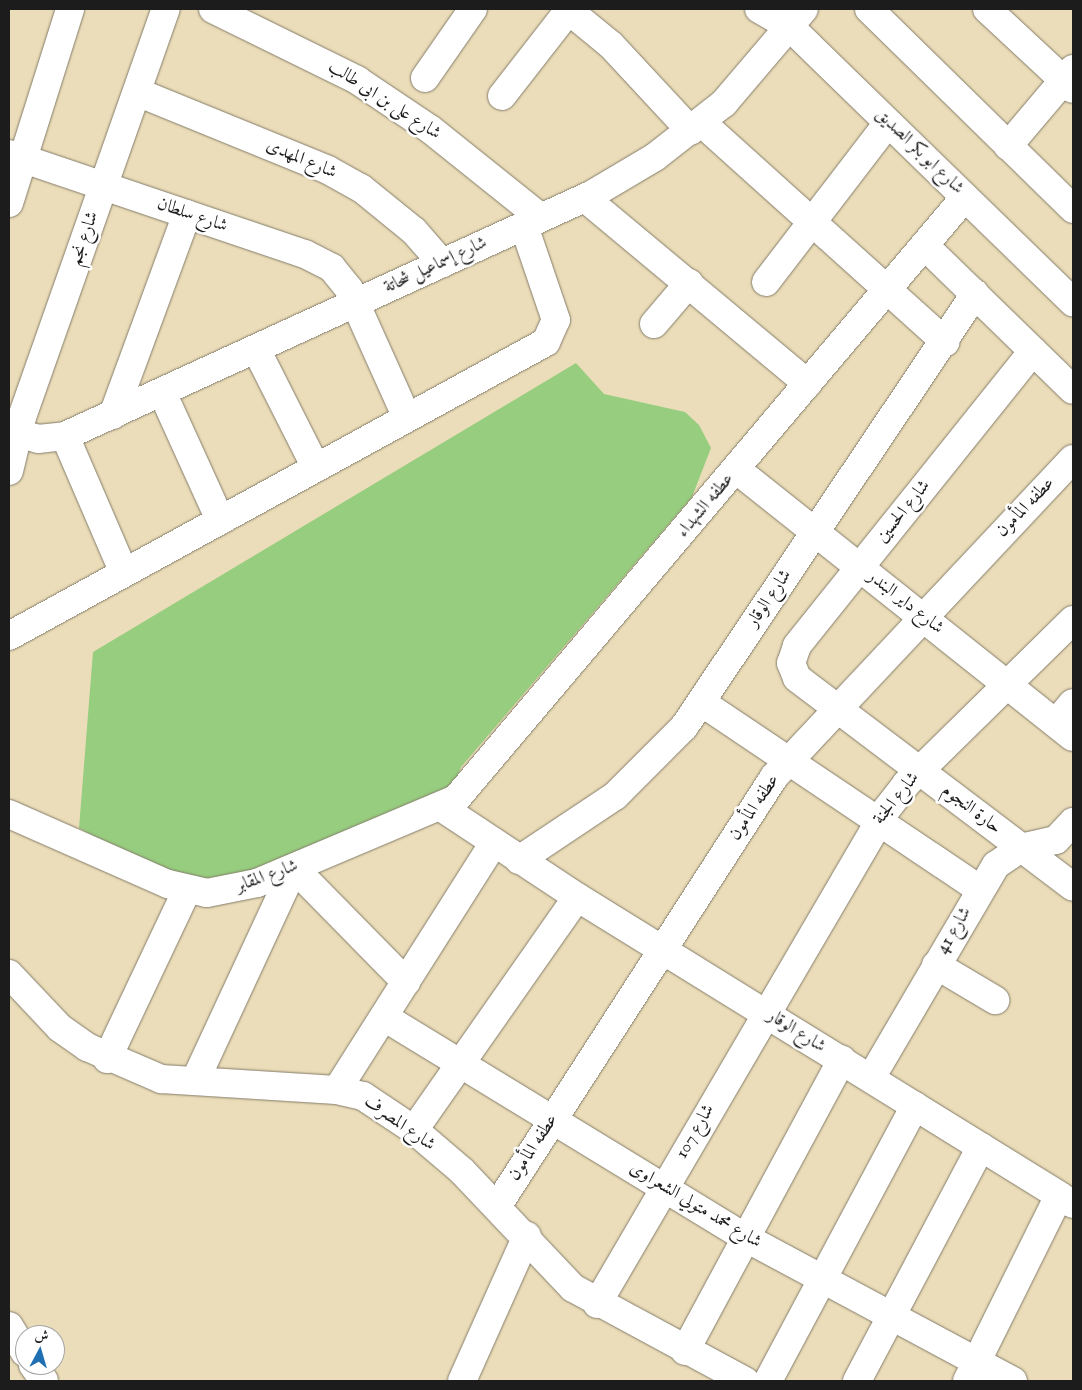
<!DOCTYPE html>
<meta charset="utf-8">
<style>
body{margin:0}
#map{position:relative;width:1082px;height:1390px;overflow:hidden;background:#ebddb9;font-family:"IM FELL English",Amiri,serif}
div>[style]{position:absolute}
.green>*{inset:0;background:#97cd7f}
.roads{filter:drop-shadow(0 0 1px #847c6a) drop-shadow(0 0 1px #847c6a)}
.street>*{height:28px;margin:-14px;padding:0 14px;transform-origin:14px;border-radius:14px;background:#fff}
span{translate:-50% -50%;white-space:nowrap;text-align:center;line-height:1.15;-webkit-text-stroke:5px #fff;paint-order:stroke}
.street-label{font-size:18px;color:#1c1c1c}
.frame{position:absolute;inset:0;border:10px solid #1c1c1c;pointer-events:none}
.north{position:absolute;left:15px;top:1325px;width:50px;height:50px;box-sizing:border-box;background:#fff;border:1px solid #a4a4a4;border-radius:50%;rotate:6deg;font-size:14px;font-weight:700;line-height:20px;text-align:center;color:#1c1c1c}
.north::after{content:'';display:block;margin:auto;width:18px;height:22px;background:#1f6fb2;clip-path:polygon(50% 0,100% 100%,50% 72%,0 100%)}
</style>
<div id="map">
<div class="green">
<div style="clip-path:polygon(576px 363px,604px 394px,685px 412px,699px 425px,711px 448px,692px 497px,461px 767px,452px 792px,205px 890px,166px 876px,79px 828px,93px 652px)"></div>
</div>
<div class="roads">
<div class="street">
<div style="left:213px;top:9px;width:161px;rotate:26.2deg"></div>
<div style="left:357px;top:80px;width:88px;rotate:33.9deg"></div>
<div style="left:430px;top:129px;width:142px;rotate:38.7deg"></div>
<div style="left:567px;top:9px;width:57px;rotate:39.3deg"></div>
<div style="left:611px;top:45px;width:117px;rotate:47.1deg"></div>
<div style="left:759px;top:9px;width:36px;rotate:30deg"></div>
<div style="left:790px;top:27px;width:395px;rotate:44.2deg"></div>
<div style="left:869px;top:9px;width:286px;rotate:44.4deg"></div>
<div style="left:987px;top:9px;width:117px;rotate:42.9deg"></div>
<div style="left:425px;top:78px;width:84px;rotate:-55.2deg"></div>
<div style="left:137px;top:92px;width:206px;rotate:22.2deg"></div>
<div style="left:328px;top:170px;width:38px;rotate:29deg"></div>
<div style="left:361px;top:188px;width:68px;rotate:39.1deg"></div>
<div style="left:414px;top:231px;width:43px;rotate:48.8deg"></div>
<div style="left:502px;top:96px;width:109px;rotate:-52.1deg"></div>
<div style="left:701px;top:122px;width:329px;rotate:42deg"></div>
<div style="left:1008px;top:146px;width:101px;rotate:-49.8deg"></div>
<div style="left:9px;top:154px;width:312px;rotate:18.7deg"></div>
<div style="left:305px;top:254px;width:30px;rotate:27deg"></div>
<div style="left:332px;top:268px;width:27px;rotate:51deg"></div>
<div style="left:349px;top:289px;width:141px;rotate:65.8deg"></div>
<div style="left:585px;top:198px;width:290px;rotate:39.8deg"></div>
<div style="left:9px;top:203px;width:203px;rotate:-72.5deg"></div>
<div style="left:925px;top:246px;width:206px;rotate:44.2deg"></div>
<div style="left:766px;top:282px;width:200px;rotate:-52.5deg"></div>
<div style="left:654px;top:324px;width:54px;rotate:-49.5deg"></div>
<div style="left:256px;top:349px;width:133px;rotate:63.2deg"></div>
<div style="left:1033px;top:351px;width:378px;rotate:128.7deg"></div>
<div style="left:797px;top:646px;width:18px;rotate:109deg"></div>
<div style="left:791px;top:663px;width:16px;rotate:68deg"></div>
<div style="left:797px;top:678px;width:346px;rotate:37.1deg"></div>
<div style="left:162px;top:392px;width:141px;rotate:65.6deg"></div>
<div style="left:113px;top:415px;width:214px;rotate:-69.8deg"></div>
<div style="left:9px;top:431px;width:30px;rotate:15deg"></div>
<div style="left:38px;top:439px;width:27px;rotate:-6deg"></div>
<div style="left:65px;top:436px;width:579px;rotate:-24.62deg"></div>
<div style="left:591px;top:195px;width:74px;rotate:-30.7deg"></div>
<div style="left:655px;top:157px;width:88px;rotate:-38deg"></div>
<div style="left:724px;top:103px;width:123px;rotate:-49.6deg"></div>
<div style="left:65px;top:436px;width:149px;rotate:66.7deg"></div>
<div style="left:737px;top:470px;width:429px;rotate:38.5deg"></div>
<div style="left:9px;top:471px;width:56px;rotate:-76.5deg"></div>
<div style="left:22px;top:417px;width:433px;rotate:-70.6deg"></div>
<div style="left:9px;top:636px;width:612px;rotate:-28.7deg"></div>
<div style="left:546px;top:342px;width:24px;rotate:-66deg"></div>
<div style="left:556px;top:320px;width:99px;rotate:-108.8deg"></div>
<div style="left:701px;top:702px;width:335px;rotate:33.9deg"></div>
<div style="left:1056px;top:723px;width:26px;rotate:-50deg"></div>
<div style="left:441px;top:807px;width:163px;rotate:33.5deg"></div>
<div style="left:577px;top:897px;width:583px;rotate:31.76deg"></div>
<div style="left:9px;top:814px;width:174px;rotate:23.8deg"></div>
<div style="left:168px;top:884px;width:40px;rotate:13deg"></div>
<div style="left:207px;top:893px;width:51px;rotate:-11.3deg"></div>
<div style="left:257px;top:883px;width:216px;rotate:-22.9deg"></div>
<div style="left:456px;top:799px;width:788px;rotate:-49.78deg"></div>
<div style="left:519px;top:860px;width:115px;rotate:-33.7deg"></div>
<div style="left:615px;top:796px;width:98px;rotate:-45deg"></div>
<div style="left:684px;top:727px;width:522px;rotate:-56.1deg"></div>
<div style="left:936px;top:965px;width:69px;rotate:30.7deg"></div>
<div style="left:9px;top:974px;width:74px;rotate:46.6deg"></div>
<div style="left:60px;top:1028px;width:33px;rotate:35deg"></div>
<div style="left:87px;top:1047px;width:81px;rotate:23.4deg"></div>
<div style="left:161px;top:1079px;width:176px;rotate:3.6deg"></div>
<div style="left:337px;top:1090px;width:27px;rotate:13deg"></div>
<div style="left:363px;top:1096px;width:61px;rotate:33.7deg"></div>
<div style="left:414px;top:1130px;width:63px;rotate:40.5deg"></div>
<div style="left:462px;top:1171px;width:161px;rotate:46.5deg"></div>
<div style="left:573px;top:1288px;width:196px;rotate:28.4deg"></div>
<div style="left:384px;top:1017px;width:424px;rotate:31.4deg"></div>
<div style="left:746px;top:1238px;width:303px;rotate:28.2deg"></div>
<div style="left:107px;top:1059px;width:187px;rotate:-64.7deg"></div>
<div style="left:871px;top:1078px;width:247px;rotate:-59.6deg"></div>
<div style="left:996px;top:865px;width:30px;rotate:-34deg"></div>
<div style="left:1021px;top:848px;width:36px;rotate:-13deg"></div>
<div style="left:1056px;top:840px;width:25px;rotate:-47deg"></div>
<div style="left:195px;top:1081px;width:235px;rotate:-65.1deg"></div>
<div style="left:294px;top:868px;width:160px;rotate:45.5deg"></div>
<div style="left:337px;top:1090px;width:293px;rotate:-57.6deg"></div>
<div style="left:414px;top:1130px;width:284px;rotate:-55deg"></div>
<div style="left:498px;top:1205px;width:509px;rotate:-57.18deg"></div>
<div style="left:774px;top:777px;width:436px;rotate:-46.8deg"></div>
<div style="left:597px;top:1304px;width:572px;rotate:-59.67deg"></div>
<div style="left:886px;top:810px;width:33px;rotate:-52deg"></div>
<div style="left:906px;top:784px;width:234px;rotate:-44.5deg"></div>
<div style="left:9px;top:1326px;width:31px;rotate:59deg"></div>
<div style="left:685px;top:1351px;width:331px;rotate:-61.7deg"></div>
<div style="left:33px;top:1365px;width:19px;rotate:55deg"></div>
<div style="left:462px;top:1381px;width:159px;rotate:-65.9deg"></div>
<div style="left:768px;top:1381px;width:312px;rotate:-61.9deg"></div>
<div style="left:857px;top:1381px;width:265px;rotate:-62.1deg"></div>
<div style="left:967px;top:1381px;width:207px;rotate:-63.6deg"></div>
</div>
</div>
<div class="street-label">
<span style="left:384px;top:101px;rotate:33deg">شارع على بن ابى طالب</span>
<span style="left:919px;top:152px;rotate:44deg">شارع ابو بكر الصديق</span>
<span style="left:301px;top:160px;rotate:23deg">شارع المهدى</span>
<span style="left:192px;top:216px;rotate:19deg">شارع سلطان</span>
<span style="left:85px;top:239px;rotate:-71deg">شارع نجم</span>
<span style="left:436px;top:266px;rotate:-25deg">شارع إسماعيل شحاتة</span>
<span style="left:706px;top:506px;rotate:-50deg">عطفه الشهداء</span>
<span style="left:1026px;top:508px;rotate:-46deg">عطفه المأمون</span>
<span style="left:904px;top:512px;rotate:-51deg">شارع الحسين</span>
<span style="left:770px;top:599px;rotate:-56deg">شارع الوقار</span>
<span style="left:905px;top:603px;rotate:38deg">شارع داير البندر</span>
<span style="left:897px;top:799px;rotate:-51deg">شارع الجنة</span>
<span style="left:755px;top:808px;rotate:-56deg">عطفه المأمون</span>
<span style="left:971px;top:810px;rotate:37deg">حارة النجوم</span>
<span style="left:267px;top:877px;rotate:-20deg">شارع المقابر</span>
<span style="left:955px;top:931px;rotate:-60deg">شارع 41</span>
<span style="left:796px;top:1032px;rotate:32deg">شارع الوقار</span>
<span style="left:399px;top:1124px;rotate:35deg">شارع المصرف</span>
<span style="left:696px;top:1132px;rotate:-60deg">شارع 107</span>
<span style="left:534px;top:1148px;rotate:-57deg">عطفه المأمون</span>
<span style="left:695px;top:1206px;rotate:31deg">شارع محمد متولي الشعراوى</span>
</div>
<div class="frame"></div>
<div class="north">ش</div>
</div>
